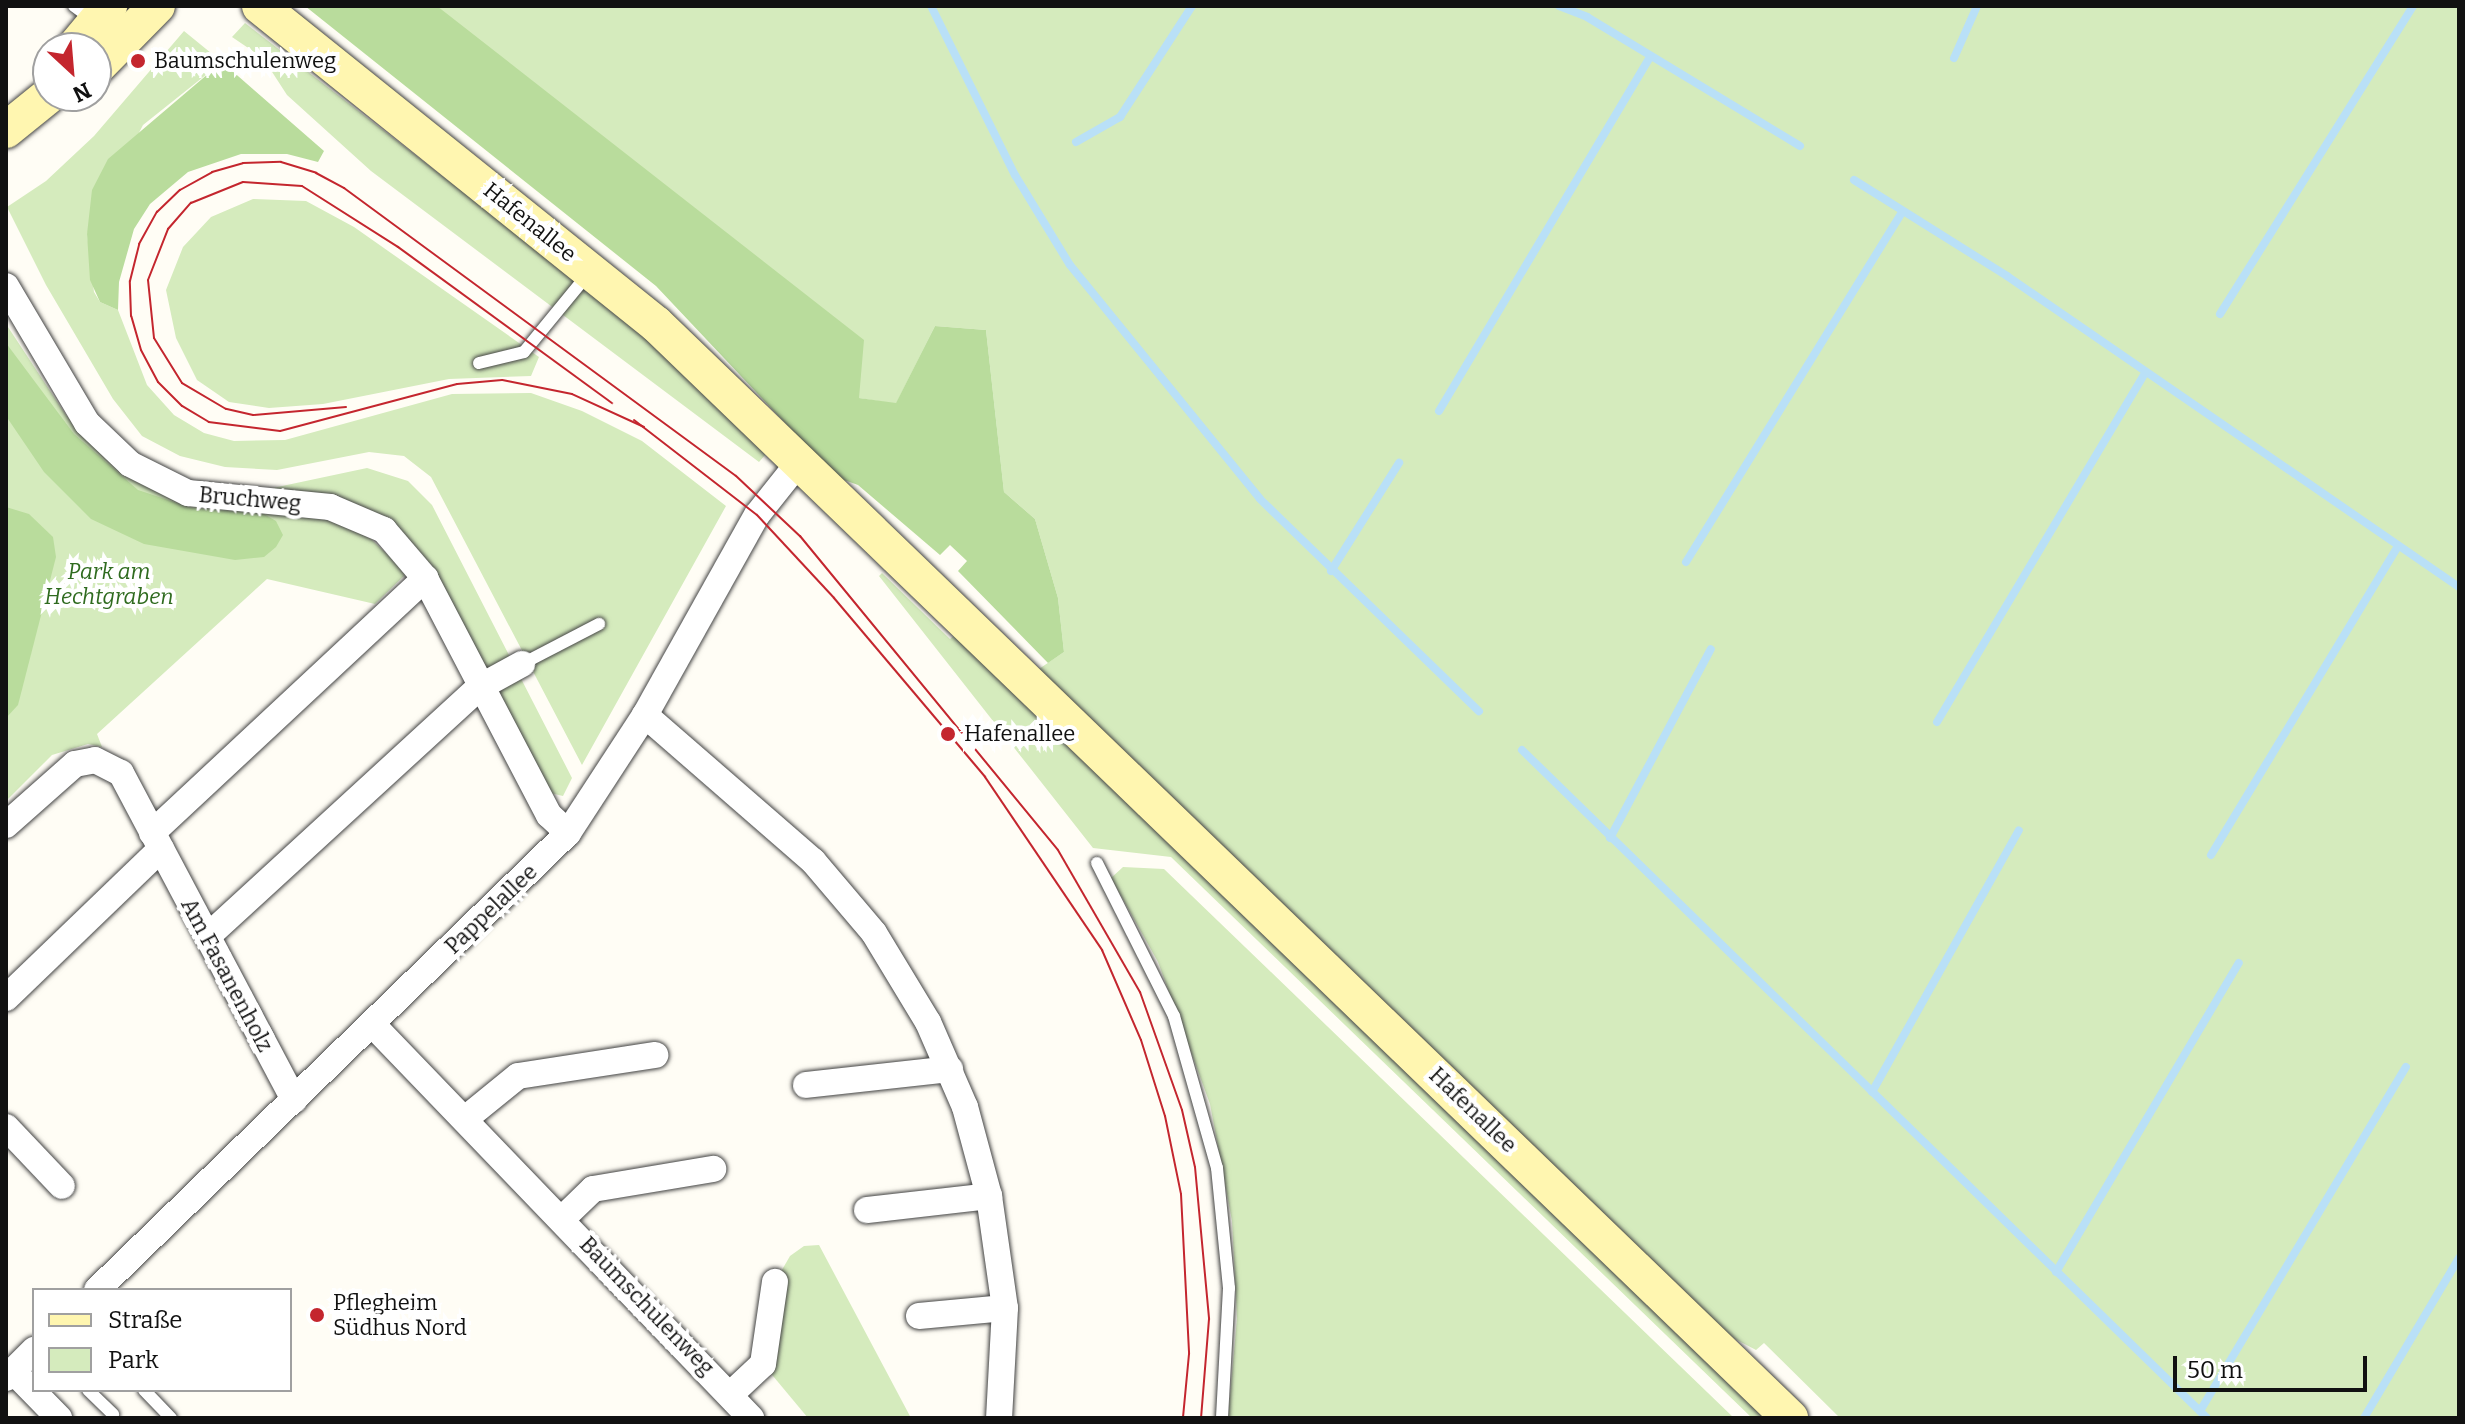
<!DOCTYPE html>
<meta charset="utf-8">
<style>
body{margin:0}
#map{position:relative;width:2465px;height:1424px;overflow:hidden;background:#fffdf5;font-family:Bitter,serif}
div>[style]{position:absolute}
.green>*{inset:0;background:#d5ebbd}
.forest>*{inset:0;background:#b9dc9c}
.stream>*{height:8px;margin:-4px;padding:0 4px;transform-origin:4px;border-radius:4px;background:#b9e0f7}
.roads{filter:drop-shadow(0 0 2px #444) drop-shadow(0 0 2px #444)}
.lane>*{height:12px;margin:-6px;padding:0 6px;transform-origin:6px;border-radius:6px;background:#fff}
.street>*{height:26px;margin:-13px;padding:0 13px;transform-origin:13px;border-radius:13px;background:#fff}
.secondary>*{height:36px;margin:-18px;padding:0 18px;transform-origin:18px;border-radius:18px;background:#fff6b0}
.tram>*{height:2px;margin:-1px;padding:0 1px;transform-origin:1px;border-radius:1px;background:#c4262e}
.dots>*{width:22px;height:22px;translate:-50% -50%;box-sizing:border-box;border:4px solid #fff;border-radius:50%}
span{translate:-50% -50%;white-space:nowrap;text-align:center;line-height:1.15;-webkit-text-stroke:8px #fff;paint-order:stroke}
.poi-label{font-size:22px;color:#111}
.left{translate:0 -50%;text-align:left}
.street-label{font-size:22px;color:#111}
.park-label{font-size:22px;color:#2f6b1f;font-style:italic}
.frame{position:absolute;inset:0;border:8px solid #111;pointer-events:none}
.legend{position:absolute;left:32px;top:1288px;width:260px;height:104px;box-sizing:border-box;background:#fff;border:2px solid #a0a0a0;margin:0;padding:10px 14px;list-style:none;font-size:24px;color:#111}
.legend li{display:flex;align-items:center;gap:16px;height:40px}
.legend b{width:40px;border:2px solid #a0a0a0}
.north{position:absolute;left:32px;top:32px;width:80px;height:80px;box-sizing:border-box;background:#fff;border:2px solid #a0a0a0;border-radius:50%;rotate:154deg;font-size:22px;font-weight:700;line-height:32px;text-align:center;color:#111}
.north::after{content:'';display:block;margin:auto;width:28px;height:36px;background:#c4262e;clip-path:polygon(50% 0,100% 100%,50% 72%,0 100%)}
.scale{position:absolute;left:2173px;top:1356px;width:194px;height:36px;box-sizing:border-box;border:4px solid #111;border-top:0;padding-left:10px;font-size:24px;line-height:28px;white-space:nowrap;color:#111;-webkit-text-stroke:6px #fff;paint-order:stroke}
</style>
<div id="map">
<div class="green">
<div style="clip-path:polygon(437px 6px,2459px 6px,2459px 1418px,1840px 1418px,1764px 1343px,1756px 1350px,1716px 1329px,1036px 671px,1064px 652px,1058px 598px,1035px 519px,1004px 492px,986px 330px,935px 326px,896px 404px,859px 398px)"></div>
<div style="clip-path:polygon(245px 23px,614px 309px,696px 382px,766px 454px,759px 462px,371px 171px,287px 95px,263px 58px,232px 37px)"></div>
<div style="clip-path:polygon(184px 31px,222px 62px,143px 125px,87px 234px,94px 292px,100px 302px,118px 310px,147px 385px,174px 415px,204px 433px,234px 441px,285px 440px,452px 394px,531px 393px,582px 411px,642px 441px,726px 506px,582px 765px,431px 477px,404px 456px,369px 452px,277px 470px,225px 467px,180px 456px,142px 436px,113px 399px,46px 285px,7px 207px,46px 181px,94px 136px)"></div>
<div style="clip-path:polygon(253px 199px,306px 201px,354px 227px,539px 357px,531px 376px,449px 379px,323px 404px,269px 408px,229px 402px,197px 380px,176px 338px,166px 290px,183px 247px,211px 217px)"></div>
<div style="clip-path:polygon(6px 324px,66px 415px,123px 473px,180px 501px,335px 521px,371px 539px,407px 573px,375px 604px,267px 579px,97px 734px,102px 747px,88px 744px,52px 755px,6px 801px)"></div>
<div style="clip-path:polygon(367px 468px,408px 481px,432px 505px,572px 778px,563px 796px,550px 793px,429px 564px,268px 489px)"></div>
<div style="clip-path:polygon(882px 573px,950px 639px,957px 633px,1768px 1418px,1752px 1418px,1171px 857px,1093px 848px,879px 576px)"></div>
<div style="clip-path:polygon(1123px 867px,1164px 869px,1734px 1418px,1228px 1418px,1237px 1318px,1232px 1221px,1210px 1104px,1158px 962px,1111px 878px)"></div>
<div style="clip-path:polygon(819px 1245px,911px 1418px,808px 1418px,763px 1364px,775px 1282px,790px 1256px,804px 1246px)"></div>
</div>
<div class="forest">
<div style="clip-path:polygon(305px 6px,437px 6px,864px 340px,859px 398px,896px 403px,935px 326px,986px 330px,1004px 492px,1035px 519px,1058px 598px,1064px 652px,1048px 663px,958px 571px,967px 561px,950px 545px,940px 555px,858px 485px,836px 477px,656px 286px)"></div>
<div style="clip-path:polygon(222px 62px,324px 151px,318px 162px,287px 154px,241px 154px,188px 172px,150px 204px,134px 229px,119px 282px,118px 310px,100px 302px,90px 280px,87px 234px,92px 190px,108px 159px)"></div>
<div style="clip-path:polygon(6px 343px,74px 434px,138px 490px,192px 508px,264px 514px,276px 521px,283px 535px,276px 547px,264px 557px,235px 560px,144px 544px,91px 519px,44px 472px,6px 416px)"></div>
<div style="clip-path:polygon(6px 507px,29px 514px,53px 537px,56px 557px,18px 705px,6px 718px)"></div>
</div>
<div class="stream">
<div style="left:931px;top:6px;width:189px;rotate:63.6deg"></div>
<div style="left:1015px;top:175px;width:105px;rotate:58.6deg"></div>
<div style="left:1070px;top:265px;width:301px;rotate:50.9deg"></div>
<div style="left:1260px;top:499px;width:305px;rotate:44.1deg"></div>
<div style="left:1559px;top:6px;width:30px;rotate:21deg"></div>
<div style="left:1587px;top:17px;width:249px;rotate:31.2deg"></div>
<div style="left:1954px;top:58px;width:57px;rotate:-66.1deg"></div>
<div style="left:1076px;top:142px;width:51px;rotate:-29.6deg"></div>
<div style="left:1120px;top:117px;width:132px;rotate:-57deg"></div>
<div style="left:1854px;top:180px;width:181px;rotate:32.1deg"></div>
<div style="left:2007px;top:276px;width:549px;rotate:34.53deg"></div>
<div style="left:2220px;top:314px;width:363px;rotate:-57.9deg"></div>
<div style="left:1439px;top:411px;width:412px;rotate:-59.2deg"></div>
<div style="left:1686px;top:562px;width:411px;rotate:-58.3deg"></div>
<div style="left:1331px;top:571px;width:128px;rotate:-57.8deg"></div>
<div style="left:1937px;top:722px;width:406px;rotate:-59.2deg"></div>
<div style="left:1522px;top:750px;width:957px;rotate:44.28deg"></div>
<div style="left:1610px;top:838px;width:214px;rotate:-61.9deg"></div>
<div style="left:2211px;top:855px;width:359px;rotate:-58.8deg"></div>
<div style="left:1872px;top:1092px;width:300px;rotate:-60.7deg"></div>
<div style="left:2056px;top:1272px;width:359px;rotate:-59.4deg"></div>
<div style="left:2200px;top:1411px;width:401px;rotate:-59.1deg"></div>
<div style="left:2364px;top:1418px;width:186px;rotate:-59.3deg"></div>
</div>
<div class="roads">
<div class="lane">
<div style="left:74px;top:6px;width:24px;rotate:36deg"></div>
<div style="left:479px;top:363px;width:46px;rotate:-13.7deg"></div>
<div style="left:524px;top:352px;width:102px;rotate:-50.6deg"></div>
<div style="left:522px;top:664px;width:87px;rotate:-27.5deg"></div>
<div style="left:1097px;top:863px;width:171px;rotate:63.3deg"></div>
<div style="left:1174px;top:1016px;width:158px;rotate:74.2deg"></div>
<div style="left:1217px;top:1168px;width:121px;rotate:84.3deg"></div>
<div style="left:1229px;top:1288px;width:130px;rotate:93.1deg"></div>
<div style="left:88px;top:1390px;width:35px;rotate:44deg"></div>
<div style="left:144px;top:1390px;width:39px;rotate:46deg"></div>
</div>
<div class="street">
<div style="left:6px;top:286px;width:159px;rotate:59.4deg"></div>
<div style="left:87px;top:423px;width:59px;rotate:43.6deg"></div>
<div style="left:130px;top:464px;width:65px;rotate:26.6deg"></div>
<div style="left:188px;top:493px;width:143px;rotate:5.6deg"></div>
<div style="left:330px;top:507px;width:59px;rotate:23.1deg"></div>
<div style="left:384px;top:530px;width:63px;rotate:49.5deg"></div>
<div style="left:425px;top:578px;width:267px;rotate:62.4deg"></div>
<div style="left:549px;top:815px;width:26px;rotate:43deg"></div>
<div style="left:645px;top:715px;width:223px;rotate:41deg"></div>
<div style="left:813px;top:861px;width:94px;rotate:49.7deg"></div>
<div style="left:874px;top:933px;width:104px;rotate:58.8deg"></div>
<div style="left:928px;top:1022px;width:93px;rotate:66.5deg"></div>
<div style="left:965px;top:1107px;width:92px;rotate:74.9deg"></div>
<div style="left:989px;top:1196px;width:113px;rotate:81.9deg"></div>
<div style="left:1005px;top:1308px;width:110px;rotate:93.1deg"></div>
<div style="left:6px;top:825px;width:92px;rotate:-41.5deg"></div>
<div style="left:75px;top:764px;width:20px;rotate:-11deg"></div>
<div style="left:95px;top:760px;width:29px;rotate:27deg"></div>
<div style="left:121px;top:773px;width:370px;rotate:62.1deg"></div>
<div style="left:152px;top:833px;width:374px;rotate:-43deg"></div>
<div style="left:208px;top:936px;width:369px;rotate:-42.5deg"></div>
<div style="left:480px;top:687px;width:48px;rotate:-28.7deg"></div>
<div style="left:6px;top:998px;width:215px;rotate:-43.9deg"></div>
<div style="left:372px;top:1024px;width:547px;rotate:46.11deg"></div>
<div style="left:806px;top:1085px;width:145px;rotate:-6.3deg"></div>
<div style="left:465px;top:1119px;width:68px;rotate:-39.1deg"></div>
<div style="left:518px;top:1076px;width:139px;rotate:-8.7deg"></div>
<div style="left:6px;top:1127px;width:81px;rotate:46.5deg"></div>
<div style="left:867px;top:1210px;width:123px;rotate:-6.5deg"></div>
<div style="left:562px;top:1219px;width:43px;rotate:-44.1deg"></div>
<div style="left:593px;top:1189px;width:122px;rotate:-9.5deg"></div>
<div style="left:97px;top:1290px;width:656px;rotate:-44.14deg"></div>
<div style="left:568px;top:833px;width:141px;rotate:-56.9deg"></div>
<div style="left:645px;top:715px;width:229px;rotate:-60.8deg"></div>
<div style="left:757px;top:515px;width:69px;rotate:-51.5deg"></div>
<div style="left:919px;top:1316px;width:86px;rotate:-5.3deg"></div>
<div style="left:13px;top:1371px;width:66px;rotate:45.6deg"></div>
<div style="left:6px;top:1378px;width:40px;rotate:-45deg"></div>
<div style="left:732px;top:1393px;width:42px;rotate:-43.1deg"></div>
<div style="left:763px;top:1364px;width:83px;rotate:-81.7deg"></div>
</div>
<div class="secondary">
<div style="left:260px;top:6px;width:508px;rotate:38.77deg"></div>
<div style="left:656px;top:324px;width:1576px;rotate:43.97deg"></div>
<div style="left:74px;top:48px;width:55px;rotate:-50.2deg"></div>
<div style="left:96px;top:68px;width:87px;rotate:-45.5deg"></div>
<div style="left:6px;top:130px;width:54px;rotate:-39deg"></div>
</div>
</div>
<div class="tram">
<div style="left:346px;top:407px;width:93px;rotate:175.1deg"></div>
<div style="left:253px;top:415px;width:28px;rotate:-167deg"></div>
<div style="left:226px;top:409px;width:51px;rotate:-149.4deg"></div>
<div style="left:182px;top:383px;width:53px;rotate:-121.9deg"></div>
<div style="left:154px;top:338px;width:58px;rotate:-95.9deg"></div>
<div style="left:148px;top:280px;width:55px;rotate:-68.6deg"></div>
<div style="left:168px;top:229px;width:35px;rotate:-49deg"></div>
<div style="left:191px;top:203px;width:56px;rotate:-22deg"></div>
<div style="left:243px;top:182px;width:59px;rotate:3.9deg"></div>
<div style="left:302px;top:186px;width:114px;rotate:32.4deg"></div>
<div style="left:398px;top:247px;width:265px;rotate:36.1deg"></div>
<div style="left:634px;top:420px;width:155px;rotate:37.7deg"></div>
<div style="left:757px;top:515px;width:113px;rotate:47.1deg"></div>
<div style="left:834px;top:598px;width:234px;rotate:49.8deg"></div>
<div style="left:985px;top:777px;width:209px;rotate:55.9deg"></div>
<div style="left:1102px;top:950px;width:98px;rotate:66.6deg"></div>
<div style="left:1141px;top:1040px;width:80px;rotate:72.5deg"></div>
<div style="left:1165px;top:1116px;width:80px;rotate:78.4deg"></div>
<div style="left:1181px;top:1194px;width:160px;rotate:87.1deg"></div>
<div style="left:1189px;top:1354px;width:64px;rotate:95.4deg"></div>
<div style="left:644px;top:427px;width:79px;rotate:-155.4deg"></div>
<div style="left:572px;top:394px;width:71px;rotate:-168.7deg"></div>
<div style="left:502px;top:380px;width:45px;rotate:174.9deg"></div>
<div style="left:457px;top:384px;width:183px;rotate:165.1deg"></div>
<div style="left:280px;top:431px;width:72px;rotate:-172.8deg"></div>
<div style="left:209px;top:422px;width:31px;rotate:-149deg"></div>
<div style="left:182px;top:406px;width:34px;rotate:-135deg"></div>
<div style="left:158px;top:382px;width:36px;rotate:-118deg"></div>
<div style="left:141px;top:350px;width:35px;rotate:-106deg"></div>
<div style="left:131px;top:316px;width:35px;rotate:-92deg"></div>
<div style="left:130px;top:281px;width:38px;rotate:-76deg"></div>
<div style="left:139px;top:244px;width:37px;rotate:-61deg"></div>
<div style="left:157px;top:212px;width:32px;rotate:-44deg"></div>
<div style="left:180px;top:190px;width:37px;rotate:-29deg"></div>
<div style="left:212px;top:172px;width:32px;rotate:-16deg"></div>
<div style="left:243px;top:163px;width:38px;rotate:-2deg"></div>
<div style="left:281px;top:162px;width:37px;rotate:17deg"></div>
<div style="left:316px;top:173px;width:32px;rotate:28deg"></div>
<div style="left:344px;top:188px;width:486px;rotate:36.3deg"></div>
<div style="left:736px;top:476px;width:88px;rotate:43.2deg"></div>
<div style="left:800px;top:536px;width:406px;rotate:50.6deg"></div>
<div style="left:1058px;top:850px;width:164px;rotate:60deg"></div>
<div style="left:1140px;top:992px;width:125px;rotate:70.4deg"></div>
<div style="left:1182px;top:1110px;width:58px;rotate:77.2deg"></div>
<div style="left:1195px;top:1167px;width:153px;rotate:84.7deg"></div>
<div style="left:1209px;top:1319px;width:99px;rotate:94.6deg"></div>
</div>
<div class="dots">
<div style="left:138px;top:61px;background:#c4262e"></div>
<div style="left:948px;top:734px;background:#c4262e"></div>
<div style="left:317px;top:1315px;background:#c4262e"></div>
</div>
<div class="poi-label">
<span class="left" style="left:154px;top:61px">Baumschulenweg</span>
<span class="left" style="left:964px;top:734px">Hafenallee</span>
<span class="left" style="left:333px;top:1315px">Pflegheim<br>Südhus Nord</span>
</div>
<div class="street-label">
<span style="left:530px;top:222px;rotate:39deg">Hafenallee</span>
<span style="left:250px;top:499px;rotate:5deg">Bruchweg</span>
<span style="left:491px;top:909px;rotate:-44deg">Pappelallee</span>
<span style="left:227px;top:975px;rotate:62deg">Am Fasanenholz</span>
<span style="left:1473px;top:1110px;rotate:44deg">Hafenallee</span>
<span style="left:647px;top:1306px;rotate:46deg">Baumschulenweg</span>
</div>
<div class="park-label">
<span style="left:109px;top:584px">Park am<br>Hechtgraben</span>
</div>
<div class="frame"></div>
<ul class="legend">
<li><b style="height:10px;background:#fff6b0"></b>Straße</li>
<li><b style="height:22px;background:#d5ebbd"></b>Park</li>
</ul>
<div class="north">N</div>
<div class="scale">50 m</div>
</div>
